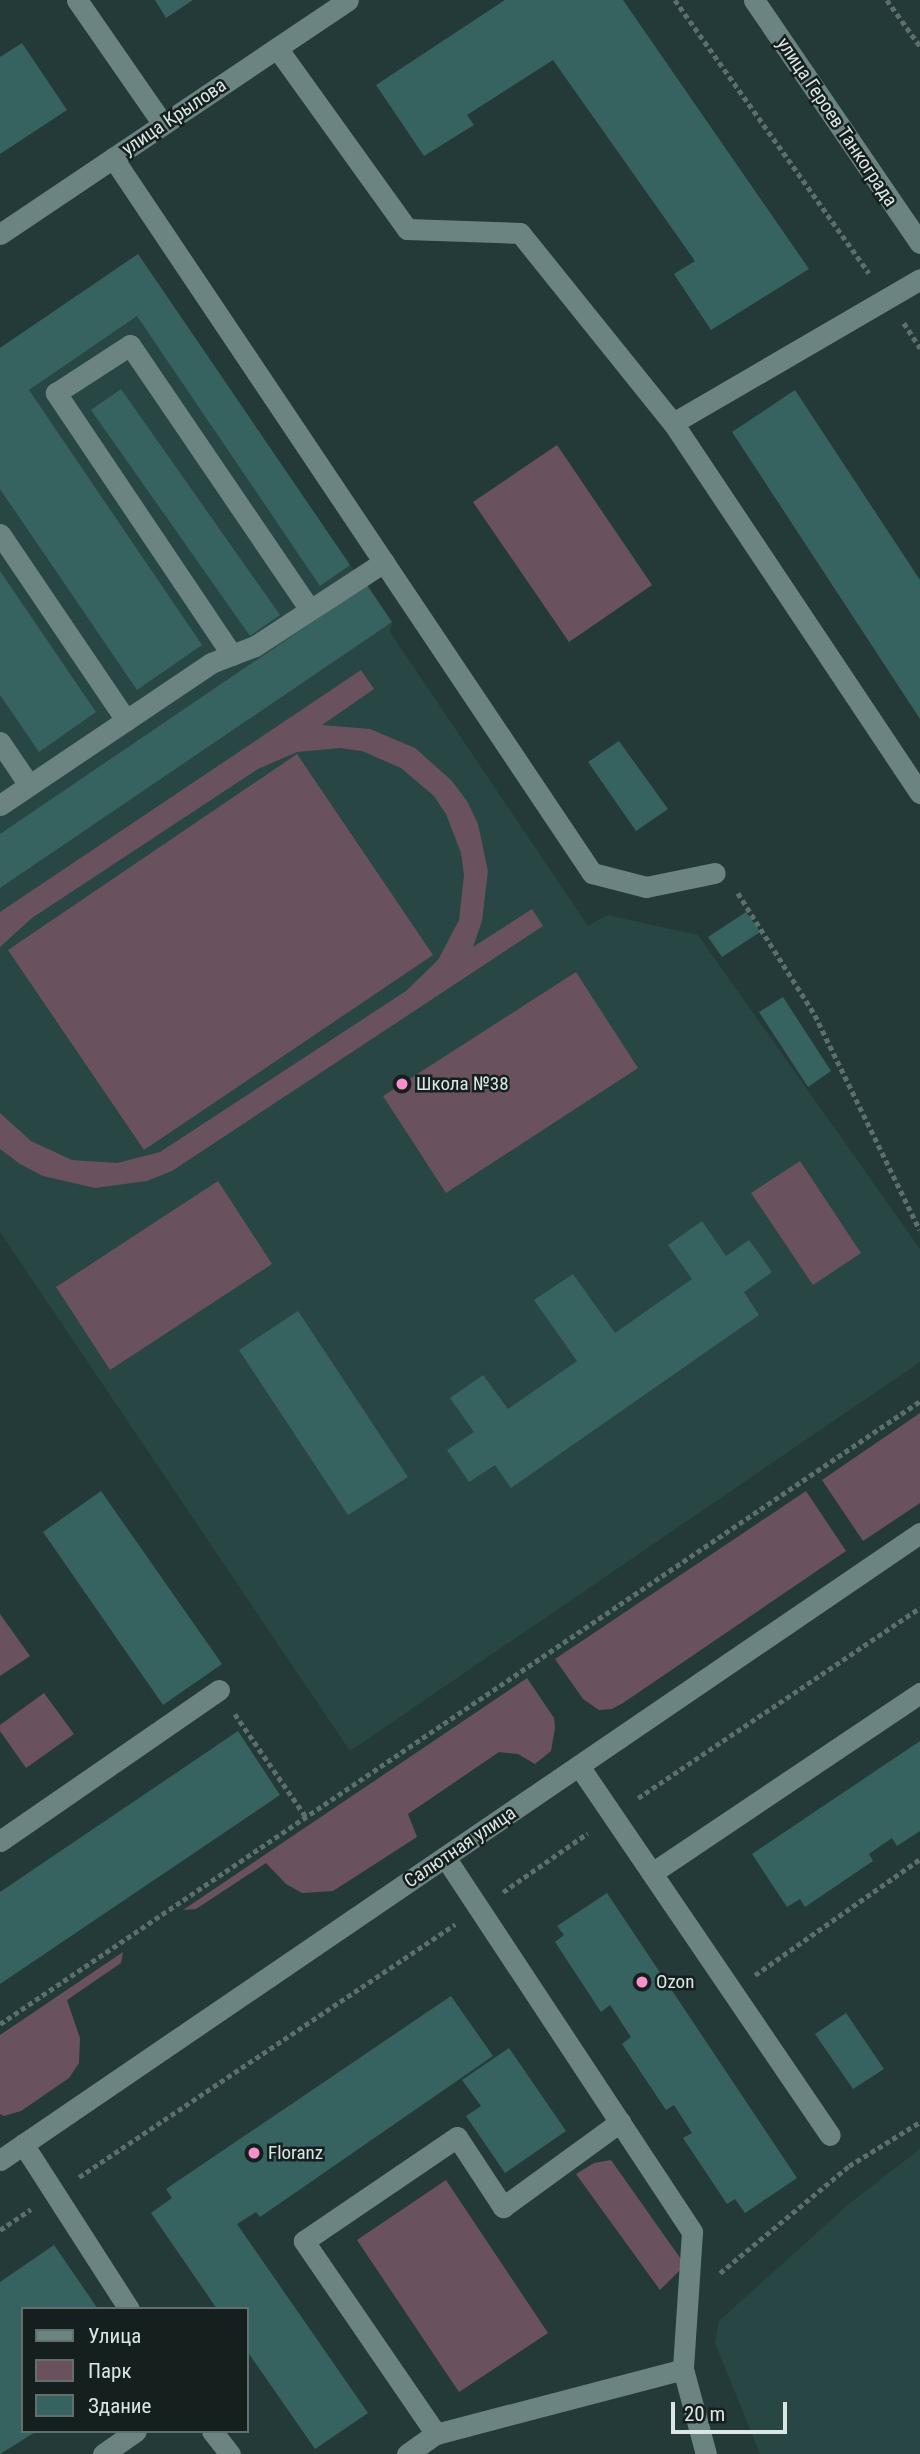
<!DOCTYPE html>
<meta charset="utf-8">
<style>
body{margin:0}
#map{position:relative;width:920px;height:2454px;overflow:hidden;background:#243a38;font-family:"Roboto Condensed",sans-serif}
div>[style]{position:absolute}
.built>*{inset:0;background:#284644}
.green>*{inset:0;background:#6a515e}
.building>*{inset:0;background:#36635f}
.path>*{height:4.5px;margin-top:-2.25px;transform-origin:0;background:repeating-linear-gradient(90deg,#5c6f6d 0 5px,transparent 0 8.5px)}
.service>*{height:21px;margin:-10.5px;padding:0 10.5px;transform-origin:10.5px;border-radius:10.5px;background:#6c8481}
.minor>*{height:21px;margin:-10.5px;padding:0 10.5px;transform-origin:10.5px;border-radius:10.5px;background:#6c8481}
.tertiary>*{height:21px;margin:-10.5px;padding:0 10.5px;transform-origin:10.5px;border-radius:10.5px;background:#6c8481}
.secondary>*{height:21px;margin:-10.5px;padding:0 10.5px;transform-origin:10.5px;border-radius:10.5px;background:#6c8481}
.dots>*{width:19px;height:19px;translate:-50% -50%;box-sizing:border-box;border:4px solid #151f1e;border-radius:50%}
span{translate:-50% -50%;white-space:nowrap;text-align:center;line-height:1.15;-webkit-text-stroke:5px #151f1e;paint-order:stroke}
.street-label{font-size:19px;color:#d9e6e4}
.poi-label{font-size:19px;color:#d9e6e4}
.left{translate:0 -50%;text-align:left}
.legend{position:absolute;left:21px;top:2307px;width:228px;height:126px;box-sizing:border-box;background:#151f1e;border:2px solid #636f6d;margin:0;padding:9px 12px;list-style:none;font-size:21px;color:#d9e6e4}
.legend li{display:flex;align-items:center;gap:14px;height:35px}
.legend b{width:35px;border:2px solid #636f6d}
.scale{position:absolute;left:671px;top:2402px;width:116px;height:32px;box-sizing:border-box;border:4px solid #d9e6e4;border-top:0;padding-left:9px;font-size:21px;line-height:24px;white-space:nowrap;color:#d9e6e4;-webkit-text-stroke:5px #151f1e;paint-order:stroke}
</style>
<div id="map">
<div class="built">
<div style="clip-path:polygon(138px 254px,350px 565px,392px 622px,390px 632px,588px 926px,607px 915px,698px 935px,920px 1249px,920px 1362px,350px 1751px,0 1232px,0 348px)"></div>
<div style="clip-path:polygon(920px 2149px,920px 2454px,760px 2454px,715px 2343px,719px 2321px,850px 2203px)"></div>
</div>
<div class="green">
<div style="clip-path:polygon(557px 445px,652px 585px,569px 642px,473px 502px)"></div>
<div style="clip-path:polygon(361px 670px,374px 689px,322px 725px,370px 729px,415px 748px,452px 781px,467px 801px,478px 824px,488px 871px,482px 921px,473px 947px,532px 909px,543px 926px,172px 1171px,147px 1181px,95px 1188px,43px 1176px,20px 1164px,0 1149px,0 1113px,31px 1141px,72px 1160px,117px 1163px,160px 1152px,406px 991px,438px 960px,459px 920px,464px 875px,461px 853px,446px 814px,434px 796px,401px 768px,362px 751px,340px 748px,297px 752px,258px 769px,32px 918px,0 947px,0 912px)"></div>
<div style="clip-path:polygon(297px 754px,433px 955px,144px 1150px,8px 950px)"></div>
<div style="clip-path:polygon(576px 972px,638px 1068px,446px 1193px,383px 1096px)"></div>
<div style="clip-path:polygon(800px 1161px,861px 1253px,813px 1285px,751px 1193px)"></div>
<div style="clip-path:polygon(218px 1181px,272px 1264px,110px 1370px,56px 1287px)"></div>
<div style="clip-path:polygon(920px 1413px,920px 1503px,863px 1541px,822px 1480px)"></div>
<div style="clip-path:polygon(806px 1491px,846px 1551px,623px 1703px,612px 1709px,599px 1710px,583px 1699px,555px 1659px)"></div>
<div style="clip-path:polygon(0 1614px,30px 1656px,0 1676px)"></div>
<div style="clip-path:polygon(527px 1678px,554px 1718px,555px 1728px,551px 1751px,535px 1764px,518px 1754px,499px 1752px,408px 1814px,417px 1837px,333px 1891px,302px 1893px,286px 1884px,266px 1863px,196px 1909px,183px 1910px)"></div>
<div style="clip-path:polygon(44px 1693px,74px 1734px,26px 1768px,0 1731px,0 1725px)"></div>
<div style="clip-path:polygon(123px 1952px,121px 1963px,67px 2000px,80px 2038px,79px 2063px,69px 2078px,21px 2111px,4px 2116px,0 2114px,0 2035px)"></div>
<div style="clip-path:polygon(611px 2160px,683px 2262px,680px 2270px,660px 2290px,576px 2174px,594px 2163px)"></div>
<div style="clip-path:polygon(446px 2180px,548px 2333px,459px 2392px,357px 2240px)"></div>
</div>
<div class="building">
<div style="clip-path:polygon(155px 0,193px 0,166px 18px)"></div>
<div style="clip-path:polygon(505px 0,623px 0,809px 269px,711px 330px,674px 274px,695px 261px,553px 60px,467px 115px,474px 125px,424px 156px,376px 85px)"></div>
<div style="clip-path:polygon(22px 43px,67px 110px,0 154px,0 57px)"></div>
<div style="clip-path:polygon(138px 254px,350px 565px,320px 586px,137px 316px,29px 390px,202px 645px,137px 690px,0 489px,0 348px)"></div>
<div style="clip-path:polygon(121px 389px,280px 615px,250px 636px,91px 410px)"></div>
<div style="clip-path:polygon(795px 390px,920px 580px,920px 719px,732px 432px)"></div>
<div style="clip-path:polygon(0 571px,96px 712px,39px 752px,0 695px)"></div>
<div style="clip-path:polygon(367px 585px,392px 622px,0 888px,0 834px)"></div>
<div style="clip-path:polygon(619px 741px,668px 809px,636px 831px,588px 762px)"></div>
<div style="clip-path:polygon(746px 912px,760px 932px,722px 957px,708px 937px)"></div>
<div style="clip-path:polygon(783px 997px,831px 1071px,808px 1087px,759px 1012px)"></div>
<div style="clip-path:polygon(702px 1221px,726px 1256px,749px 1240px,772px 1272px,744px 1292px,759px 1315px,511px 1488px,495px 1465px,469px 1482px,447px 1450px,474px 1432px,450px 1398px,483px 1375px,508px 1409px,577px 1361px,534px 1300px,573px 1274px,615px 1333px,692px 1279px,668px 1245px)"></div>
<div style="clip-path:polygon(298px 1311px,408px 1477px,348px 1515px,239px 1350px)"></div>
<div style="clip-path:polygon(101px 1491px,222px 1664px,163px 1705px,43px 1532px)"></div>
<div style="clip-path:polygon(238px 1731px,280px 1795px,0 1984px,0 1892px)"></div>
<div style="clip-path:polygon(920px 1741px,920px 1831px,897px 1846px,892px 1838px,869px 1854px,873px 1861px,805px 1907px,800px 1899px,787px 1907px,752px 1854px)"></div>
<div style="clip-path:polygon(607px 1893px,797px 2178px,745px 2213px,735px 2199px,727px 2204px,683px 2138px,692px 2133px,674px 2105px,666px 2110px,622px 2044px,631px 2037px,610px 2005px,601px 2012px,555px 1942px,564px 1935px,557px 1926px)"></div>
<div style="clip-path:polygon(451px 1996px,493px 2056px,260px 2217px,256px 2212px,237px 2224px,368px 2413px,315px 2449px,247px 2351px,247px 2309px,217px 2309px,151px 2213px,172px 2198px,166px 2189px)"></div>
<div style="clip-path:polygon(846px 2013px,884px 2069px,853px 2089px,815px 2034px)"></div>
<div style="clip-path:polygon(509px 2048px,566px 2131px,505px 2173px,466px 2116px,481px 2106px,462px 2080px)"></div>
<div style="clip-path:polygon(54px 2245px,98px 2309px,23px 2309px,23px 2431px,37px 2431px,0 2454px,0 2282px)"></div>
</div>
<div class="path">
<div style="left:675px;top:0;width:335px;rotate:54.6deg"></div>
<div style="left:887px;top:0;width:57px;rotate:54.3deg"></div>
<div style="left:904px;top:323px;width:30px;rotate:57deg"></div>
<div style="left:738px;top:893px;width:144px;rotate:57.7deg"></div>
<div style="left:815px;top:1015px;width:239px;rotate:64deg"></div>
<div style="left:235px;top:1714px;width:125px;rotate:55.4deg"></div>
<div style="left:638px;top:1798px;width:340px;rotate:-34deg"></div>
<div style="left:503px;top:1892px;width:103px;rotate:-34.8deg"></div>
<div style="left:755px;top:1975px;width:202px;rotate:-35.1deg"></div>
<div style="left:0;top:2024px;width:1111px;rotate:-34.1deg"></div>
<div style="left:79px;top:2177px;width:453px;rotate:-33.9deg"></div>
<div style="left:0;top:2230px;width:37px;rotate:-34deg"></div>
<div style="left:720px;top:2273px;width:168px;rotate:-39.7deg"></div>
<div style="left:849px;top:2166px;width:84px;rotate:-31.8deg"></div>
</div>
<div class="service">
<div style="left:77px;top:0;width:151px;rotate:55.3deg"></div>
<div style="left:277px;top:48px;width:223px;rotate:54.3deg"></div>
<div style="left:407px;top:229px;width:113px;rotate:2deg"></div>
<div style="left:520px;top:233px;width:244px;rotate:51.2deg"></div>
<div style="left:673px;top:423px;width:445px;rotate:56.3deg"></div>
<div style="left:113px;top:158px;width:861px;rotate:56.18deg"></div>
<div style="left:592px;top:873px;width:56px;rotate:14.5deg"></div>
<div style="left:646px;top:887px;width:70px;rotate:-11.5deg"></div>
<div style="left:673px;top:423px;width:286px;rotate:-30.2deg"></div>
<div style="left:0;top:534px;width:225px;rotate:55.9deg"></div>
<div style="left:232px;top:655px;width:316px;rotate:-123.9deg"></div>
<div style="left:56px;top:393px;width:88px;rotate:-33deg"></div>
<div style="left:130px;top:345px;width:320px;rotate:55.8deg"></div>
<div style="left:0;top:742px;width:52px;rotate:56deg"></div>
<div style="left:0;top:805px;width:254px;rotate:-33.9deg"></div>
<div style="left:211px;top:663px;width:47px;rotate:-21.1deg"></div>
<div style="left:255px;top:646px;width:154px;rotate:-33.1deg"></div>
<div style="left:579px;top:1766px;width:446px;rotate:55.8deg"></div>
<div style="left:0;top:1841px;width:266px;rotate:-34.6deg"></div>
<div style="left:445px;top:1857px;width:449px;rotate:56.6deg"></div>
<div style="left:692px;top:2232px;width:137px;rotate:93.8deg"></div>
<div style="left:683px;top:2369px;width:88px;rotate:74.9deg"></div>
<div style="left:652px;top:1873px;width:323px;rotate:-33.9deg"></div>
<div style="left:23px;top:2144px;width:196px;rotate:57.3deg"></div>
<div style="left:212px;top:2431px;width:29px;rotate:52deg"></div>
<div style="left:436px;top:2434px;width:234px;rotate:-124.4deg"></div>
<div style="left:304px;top:2241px;width:185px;rotate:-34.2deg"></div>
<div style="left:457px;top:2137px;width:84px;rotate:56.7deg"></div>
<div style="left:503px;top:2207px;width:145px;rotate:-36deg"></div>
<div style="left:103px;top:2454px;width:40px;rotate:-34.9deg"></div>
<div style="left:407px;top:2454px;width:35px;rotate:-35deg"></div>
<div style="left:436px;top:2434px;width:255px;rotate:-14.7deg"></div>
</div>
<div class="minor">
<div style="left:0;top:234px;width:419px;rotate:-33.9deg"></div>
</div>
<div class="tertiary">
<div style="left:0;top:2160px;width:1113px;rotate:-34.28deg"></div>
</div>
<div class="secondary">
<div style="left:754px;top:0;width:294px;rotate:55.7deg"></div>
</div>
<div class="dots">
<div style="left:402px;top:1084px;background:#f890cc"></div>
<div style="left:642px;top:1982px;background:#f890cc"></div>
<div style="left:254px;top:2153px;background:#f890cc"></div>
</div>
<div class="street-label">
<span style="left:174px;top:117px;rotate:-34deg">улица Крылова</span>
<span style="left:837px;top:122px;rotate:56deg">улица Героев Танкограда</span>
<span style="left:460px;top:1847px;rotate:-34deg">Салютная улица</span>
</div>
<div class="poi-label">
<span class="left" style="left:416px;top:1084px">Школа №38</span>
<span class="left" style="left:656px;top:1982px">Ozon</span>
<span class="left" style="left:268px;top:2153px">Floranz</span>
</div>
<ul class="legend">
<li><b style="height:9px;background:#6c8481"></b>Улица</li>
<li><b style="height:19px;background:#6a515e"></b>Парк</li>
<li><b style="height:19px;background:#36635f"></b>Здание</li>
</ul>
<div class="scale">20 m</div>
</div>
